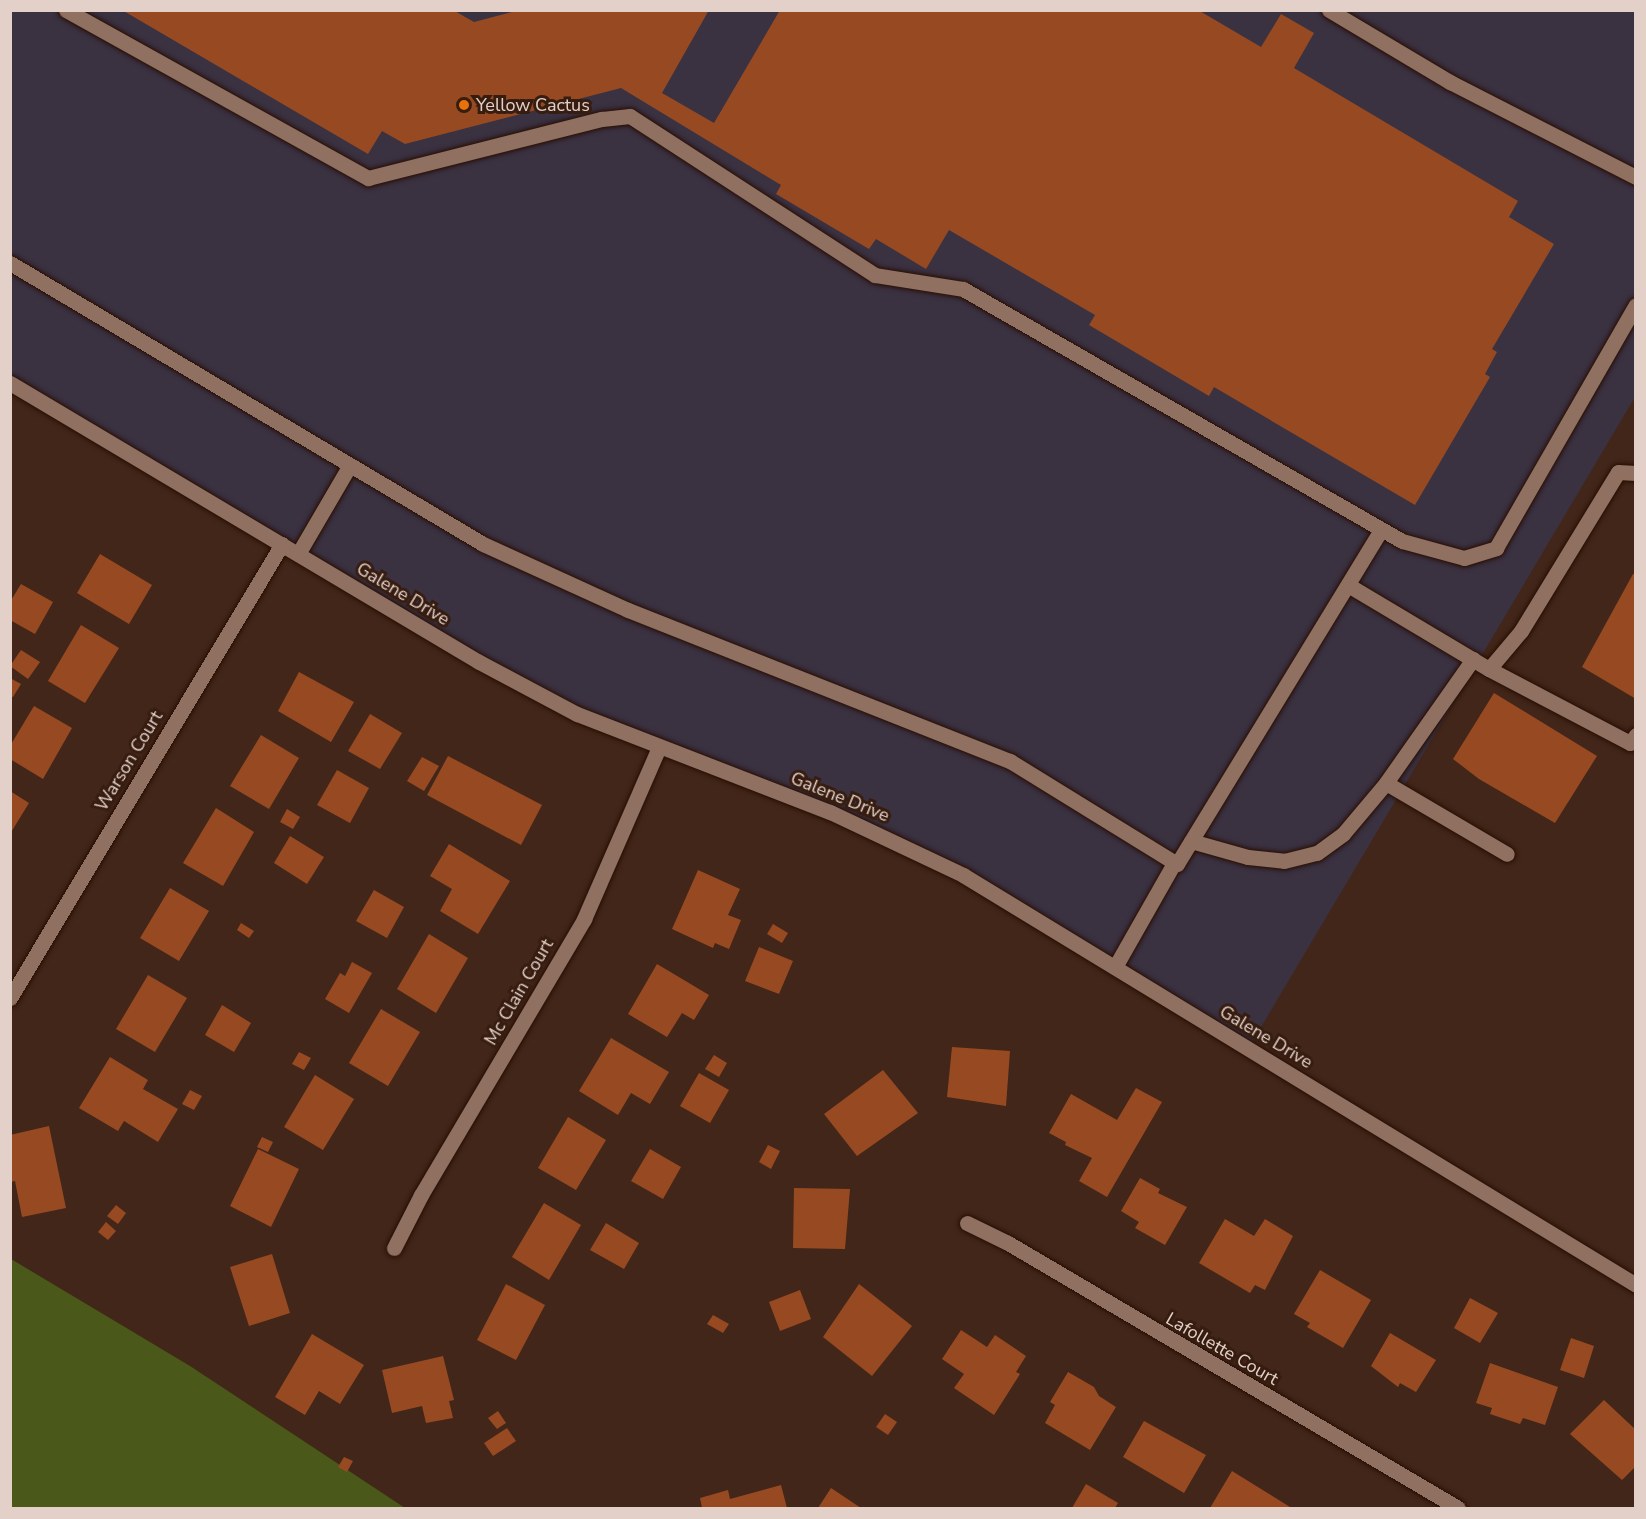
<!DOCTYPE html>
<style>
body{margin:0}
#map{position:relative;width:1646px;height:1519px;overflow:hidden;background:#422619;font-family:"Nunito Sans",sans-serif}
div>[style]{position:absolute}
.commercial>*{inset:0;background:#3a3141}
.green>*{inset:0;background:#4a5919}
.building>*{inset:0;background:#974a21}
.roads{filter:drop-shadow(0 0 2px #270e03) drop-shadow(0 0 2px #270e03)}
.minor>*{height:15px;margin:-7.5px;padding:0 7.5px;transform-origin:7.5px;border-radius:7.5px;background:#907061}
.dots>*{width:16px;height:16px;translate:-50% -50%;box-sizing:border-box;border:3px solid #371c10;border-radius:50%}
span{translate:-50% -50%;white-space:nowrap;text-align:center;line-height:1.15;-webkit-text-stroke:6px #371c10;paint-order:stroke}
.poi-label{font-size:18px;color:#e3d1c9}
.left{translate:0 -50%;text-align:left}
.street-label{font-size:18px;color:#e3d1c9}
.frame{position:absolute;inset:0;border:12px solid #e3d1c9;pointer-events:none}
</style>
<div id="map">
<div class="commercial">
<div style="clip-path:polygon(11px 11px,1635px 11px,1635px 397px,1248px 1049px,963px 875px,577px 714px,11px 384px)"></div>
</div>
<div class="green">
<div style="clip-path:polygon(11px 1259px,190px 1366px,405px 1508px,11px 1508px)"></div>
</div>
<div class="building">
<div style="clip-path:polygon(122px 10px,453px 10px,474px 22px,519px 10px,709px 10px,662px 93px,714px 123px,780px 10px,1198px 10px,1261px 47px,1281px 14px,1314px 33px,1294px 68px,1518px 201px,1509px 217px,1554px 244px,1492px 349px,1497px 352px,1485px 374px,1490px 377px,1415px 505px,1214px 387px,1209px 396px,1089px 325px,1095px 315px,949px 230px,926px 269px,876px 239px,869px 249px,776px 194px,781px 185px,621px 88px,405px 144px,382px 131px,368px 154px)"></div>
<div style="clip-path:polygon(100px 554px,152px 585px,129px 624px,77px 593px)"></div>
<div style="clip-path:polygon(1633px 574px,1636px 575px,1636px 699px,1582px 667px)"></div>
<div style="clip-path:polygon(21px 584px,53px 602px,35px 634px,10px 620px,10px 602px)"></div>
<div style="clip-path:polygon(81px 625px,119px 648px,85px 703px,48px 681px)"></div>
<div style="clip-path:polygon(21px 650px,40px 662px,28px 679px,10px 666px)"></div>
<div style="clip-path:polygon(299px 672px,354px 702px,331px 742px,278px 711px)"></div>
<div style="clip-path:polygon(10px 678px,21px 684px,13px 697px,10px 696px)"></div>
<div style="clip-path:polygon(1494px 693px,1597px 756px,1555px 823px,1479px 779px,1453px 759px)"></div>
<div style="clip-path:polygon(34px 706px,72px 728px,43px 779px,10px 759px,10px 746px)"></div>
<div style="clip-path:polygon(370px 714px,402px 733px,380px 769px,348px 751px)"></div>
<div style="clip-path:polygon(261px 735px,299px 758px,269px 809px,230px 786px)"></div>
<div style="clip-path:polygon(448px 756px,542px 805px,521px 845px,427px 795px)"></div>
<div style="clip-path:polygon(422px 757px,439px 766px,424px 791px,407px 781px)"></div>
<div style="clip-path:polygon(337px 770px,369px 788px,350px 823px,317px 805px)"></div>
<div style="clip-path:polygon(10px 791px,29px 803px,10px 834px)"></div>
<div style="clip-path:polygon(216px 808px,254px 832px,223px 886px,183px 863px)"></div>
<div style="clip-path:polygon(287px 809px,300px 817px,293px 829px,280px 822px)"></div>
<div style="clip-path:polygon(290px 836px,324px 857px,307px 884px,274px 863px)"></div>
<div style="clip-path:polygon(449px 844px,510px 881px,478px 934px,440px 911px,452px 889px,430px 876px)"></div>
<div style="clip-path:polygon(698px 870px,740px 889px,728px 915px,741px 920px,729px 949px,715px 943px,713px 948px,672px 929px)"></div>
<div style="clip-path:polygon(170px 888px,209px 911px,179px 961px,140px 938px)"></div>
<div style="clip-path:polygon(374px 890px,404px 907px,387px 938px,356px 921px)"></div>
<div style="clip-path:polygon(241px 923px,254px 931px,249px 938px,237px 930px)"></div>
<div style="clip-path:polygon(773px 924px,788px 933px,782px 943px,767px 934px)"></div>
<div style="clip-path:polygon(429px 934px,468px 958px,436px 1013px,397px 989px)"></div>
<div style="clip-path:polygon(759px 947px,793px 961px,779px 994px,745px 981px)"></div>
<div style="clip-path:polygon(352px 962px,372px 973px,349px 1013px,325px 999px,340px 973px,345px 976px)"></div>
<div style="clip-path:polygon(657px 964px,709px 995px,694px 1020px,682px 1013px,667px 1037px,628px 1014px)"></div>
<div style="clip-path:polygon(148px 975px,187px 998px,155px 1052px,116px 1029px)"></div>
<div style="clip-path:polygon(222px 1005px,251px 1023px,234px 1052px,205px 1035px)"></div>
<div style="clip-path:polygon(381px 1009px,420px 1032px,388px 1086px,349px 1063px)"></div>
<div style="clip-path:polygon(611px 1038px,669px 1072px,650px 1104px,631px 1093px,618px 1115px,579px 1091px)"></div>
<div style="clip-path:polygon(952px 1047px,1010px 1051px,1006px 1106px,947px 1097px)"></div>
<div style="clip-path:polygon(299px 1052px,311px 1058px,304px 1070px,292px 1064px)"></div>
<div style="clip-path:polygon(714px 1055px,727px 1063px,719px 1077px,705px 1069px)"></div>
<div style="clip-path:polygon(110px 1057px,148px 1080px,143px 1089px,178px 1109px,158px 1142px,124px 1121px,118px 1131px,79px 1108px)"></div>
<div style="clip-path:polygon(883px 1070px,918px 1113px,857px 1156px,824px 1114px)"></div>
<div style="clip-path:polygon(699px 1073px,729px 1090px,710px 1123px,680px 1106px)"></div>
<div style="clip-path:polygon(315px 1075px,354px 1099px,323px 1150px,284px 1127px)"></div>
<div style="clip-path:polygon(1136px 1088px,1162px 1102px,1107px 1197px,1079px 1181px,1092px 1158px,1065px 1145px,1066px 1142px,1049px 1133px,1071px 1094px,1117px 1120px)"></div>
<div style="clip-path:polygon(190px 1090px,202px 1096px,194px 1110px,182px 1104px)"></div>
<div style="clip-path:polygon(568px 1117px,606px 1140px,576px 1190px,538px 1168px)"></div>
<div style="clip-path:polygon(49px 1126px,66px 1208px,22px 1217px,15px 1181px,10px 1182px,10px 1135px)"></div>
<div style="clip-path:polygon(262px 1137px,273px 1142px,268px 1152px,257px 1147px)"></div>
<div style="clip-path:polygon(768px 1145px,780px 1151px,771px 1169px,759px 1162px)"></div>
<div style="clip-path:polygon(258px 1149px,299px 1169px,271px 1227px,230px 1206px)"></div>
<div style="clip-path:polygon(650px 1149px,681px 1167px,663px 1199px,631px 1181px)"></div>
<div style="clip-path:polygon(1140px 1178px,1160px 1189px,1158px 1193px,1187px 1207px,1165px 1245px,1135px 1228px,1139px 1222px,1121px 1211px)"></div>
<div style="clip-path:polygon(794px 1188px,850px 1189px,845px 1249px,793px 1248px)"></div>
<div style="clip-path:polygon(544px 1203px,581px 1225px,549px 1280px,512px 1257px)"></div>
<div style="clip-path:polygon(116px 1205px,126px 1213px,118px 1224px,107px 1216px)"></div>
<div style="clip-path:polygon(1225px 1219px,1254px 1236px,1265px 1219px,1293px 1236px,1265px 1290px,1255px 1285px,1250px 1293px,1199px 1263px)"></div>
<div style="clip-path:polygon(106px 1222px,116px 1231px,108px 1240px,98px 1232px)"></div>
<div style="clip-path:polygon(606px 1223px,639px 1243px,624px 1269px,590px 1250px)"></div>
<div style="clip-path:polygon(272px 1254px,290px 1313px,249px 1326px,230px 1267px)"></div>
<div style="clip-path:polygon(1320px 1270px,1371px 1300px,1343px 1348px,1307px 1327px,1310px 1323px,1294px 1314px)"></div>
<div style="clip-path:polygon(506px 1284px,545px 1305px,516px 1360px,477px 1340px)"></div>
<div style="clip-path:polygon(859px 1284px,912px 1326px,872px 1376px,823px 1337px)"></div>
<div style="clip-path:polygon(800px 1290px,811px 1319px,780px 1331px,769px 1302px)"></div>
<div style="clip-path:polygon(1470px 1298px,1498px 1313px,1480px 1343px,1454px 1328px)"></div>
<div style="clip-path:polygon(713px 1315px,729px 1324px,723px 1333px,707px 1324px)"></div>
<div style="clip-path:polygon(961px 1330px,987px 1347px,995px 1335px,1026px 1356px,1016px 1372px,1020px 1374px,994px 1415px,954px 1388px,964px 1374px,942px 1359px)"></div>
<div style="clip-path:polygon(1390px 1333px,1436px 1360px,1416px 1392px,1400px 1383px,1398px 1387px,1371px 1366px)"></div>
<div style="clip-path:polygon(312px 1334px,364px 1365px,340px 1404px,319px 1391px,305px 1415px,275px 1397px)"></div>
<div style="clip-path:polygon(1571px 1338px,1594px 1346px,1584px 1378px,1560px 1370px)"></div>
<div style="clip-path:polygon(443px 1356px,454px 1400px,449px 1401px,453px 1418px,426px 1423px,422px 1406px,392px 1413px,382px 1370px)"></div>
<div style="clip-path:polygon(1490px 1363px,1558px 1387px,1545px 1425px,1523px 1418px,1520px 1424px,1490px 1414px,1492px 1408px,1476px 1403px)"></div>
<div style="clip-path:polygon(1068px 1372px,1094px 1387px,1099px 1396px,1116px 1407px,1090px 1450px,1045px 1423px,1055px 1405px,1050px 1402px)"></div>
<div style="clip-path:polygon(1604px 1400px,1636px 1430px,1636px 1466px,1622px 1480px,1570px 1434px)"></div>
<div style="clip-path:polygon(498px 1411px,506px 1423px,497px 1429px,488px 1418px)"></div>
<div style="clip-path:polygon(885px 1414px,897px 1422px,888px 1435px,876px 1427px)"></div>
<div style="clip-path:polygon(1144px 1421px,1206px 1455px,1184px 1493px,1123px 1457px)"></div>
<div style="clip-path:polygon(507px 1428px,516px 1441px,493px 1456px,484px 1443px)"></div>
<div style="clip-path:polygon(344px 1457px,353px 1461px,347px 1472px,338px 1467px)"></div>
<div style="clip-path:polygon(1232px 1471px,1290px 1507px,1289px 1508px,1210px 1508px)"></div>
<div style="clip-path:polygon(1086px 1484px,1118px 1503px,1115px 1508px,1072px 1508px)"></div>
<div style="clip-path:polygon(781px 1485px,787px 1508px,702px 1508px,700px 1498px,728px 1490px,730px 1499px)"></div>
<div style="clip-path:polygon(831px 1488px,861px 1508px,818px 1508px)"></div>
</div>
<div class="roads">
<div class="minor">
<div style="left:66px;top:10px;width:346px;rotate:29.1deg"></div>
<div style="left:368px;top:178px;width:241px;rotate:-14.2deg"></div>
<div style="left:602px;top:119px;width:28px;rotate:-6deg"></div>
<div style="left:630px;top:116px;width:292px;rotate:33deg"></div>
<div style="left:875px;top:275px;width:89px;rotate:9deg"></div>
<div style="left:963px;top:289px;width:506px;rotate:29.86deg"></div>
<div style="left:1402px;top:541px;width:64px;rotate:15.3deg"></div>
<div style="left:1464px;top:558px;width:34px;rotate:-17deg"></div>
<div style="left:1496px;top:548px;width:280px;rotate:-60.1deg"></div>
<div style="left:1329px;top:10px;width:141px;rotate:30.8deg"></div>
<div style="left:1450px;top:82px;width:209px;rotate:27.1deg"></div>
<div style="left:10px;top:263px;width:550px;rotate:30.71deg"></div>
<div style="left:483px;top:544px;width:159px;rotate:24.5deg"></div>
<div style="left:628px;top:610px;width:411px;rotate:21.6deg"></div>
<div style="left:1010px;top:761px;width:196px;rotate:31.7deg"></div>
<div style="left:1177px;top:864px;width:391px;rotate:-58.6deg"></div>
<div style="left:10px;top:383px;width:546px;rotate:30.75deg"></div>
<div style="left:479px;top:662px;width:111px;rotate:28deg"></div>
<div style="left:577px;top:714px;width:271px;rotate:21.2deg"></div>
<div style="left:830px;top:812px;width:147px;rotate:25.3deg"></div>
<div style="left:963px;top:875px;width:788px;rotate:31.35deg"></div>
<div style="left:298px;top:554px;width:103px;rotate:-59.7deg"></div>
<div style="left:1348px;top:585px;width:164px;rotate:30.8deg"></div>
<div style="left:1489px;top:669px;width:50px;rotate:-49.9deg"></div>
<div style="left:1521px;top:631px;width:186px;rotate:-58.6deg"></div>
<div style="left:1618px;top:472px;width:18px;rotate:3deg"></div>
<div style="left:1473px;top:659px;width:151px;rotate:125.1deg"></div>
<div style="left:1386px;top:783px;width:140px;rotate:30.4deg"></div>
<div style="left:1489px;top:669px;width:159px;rotate:27.7deg"></div>
<div style="left:1630px;top:743px;width:10px;rotate:-53deg"></div>
<div style="left:1191px;top:841px;width:59px;rotate:15.7deg"></div>
<div style="left:1248px;top:857px;width:36px;rotate:6deg"></div>
<div style="left:1284px;top:861px;width:34px;rotate:-14deg"></div>
<div style="left:1317px;top:853px;width:32px;rotate:-36deg"></div>
<div style="left:1343px;top:834px;width:67px;rotate:-49.9deg"></div>
<div style="left:1115px;top:967px;width:120px;rotate:-60.4deg"></div>
<div style="left:10px;top:998px;width:529px;rotate:-59.07deg"></div>
<div style="left:967px;top:1223px;width:46px;rotate:26deg"></div>
<div style="left:1008px;top:1243px;width:522px;rotate:30.49deg"></div>
<div style="left:394px;top:1248px;width:59px;rotate:-63deg"></div>
<div style="left:421px;top:1195px;width:321px;rotate:-59.4deg"></div>
<div style="left:584px;top:919px;width:188px;rotate:-66.4deg"></div>
</div>
</div>
<div class="dots">
<div style="left:464px;top:105px;background:#e8710a"></div>
</div>
<div class="poi-label">
<span class="left" style="left:476px;top:105px">Yellow Cactus</span>
</div>
<div class="street-label">
<span style="left:403px;top:594px;rotate:31deg">Galene Drive</span>
<span style="left:129px;top:761px;rotate:-59deg">Warson Court</span>
<span style="left:840px;top:797px;rotate:22deg">Galene Drive</span>
<span style="left:519px;top:992px;rotate:-60deg">Mc Clain Court</span>
<span style="left:1266px;top:1037px;rotate:31deg">Galene Drive</span>
<span style="left:1222px;top:1349px;rotate:30deg">Lafollette Court</span>
</div>
<div class="frame"></div>
</div>
